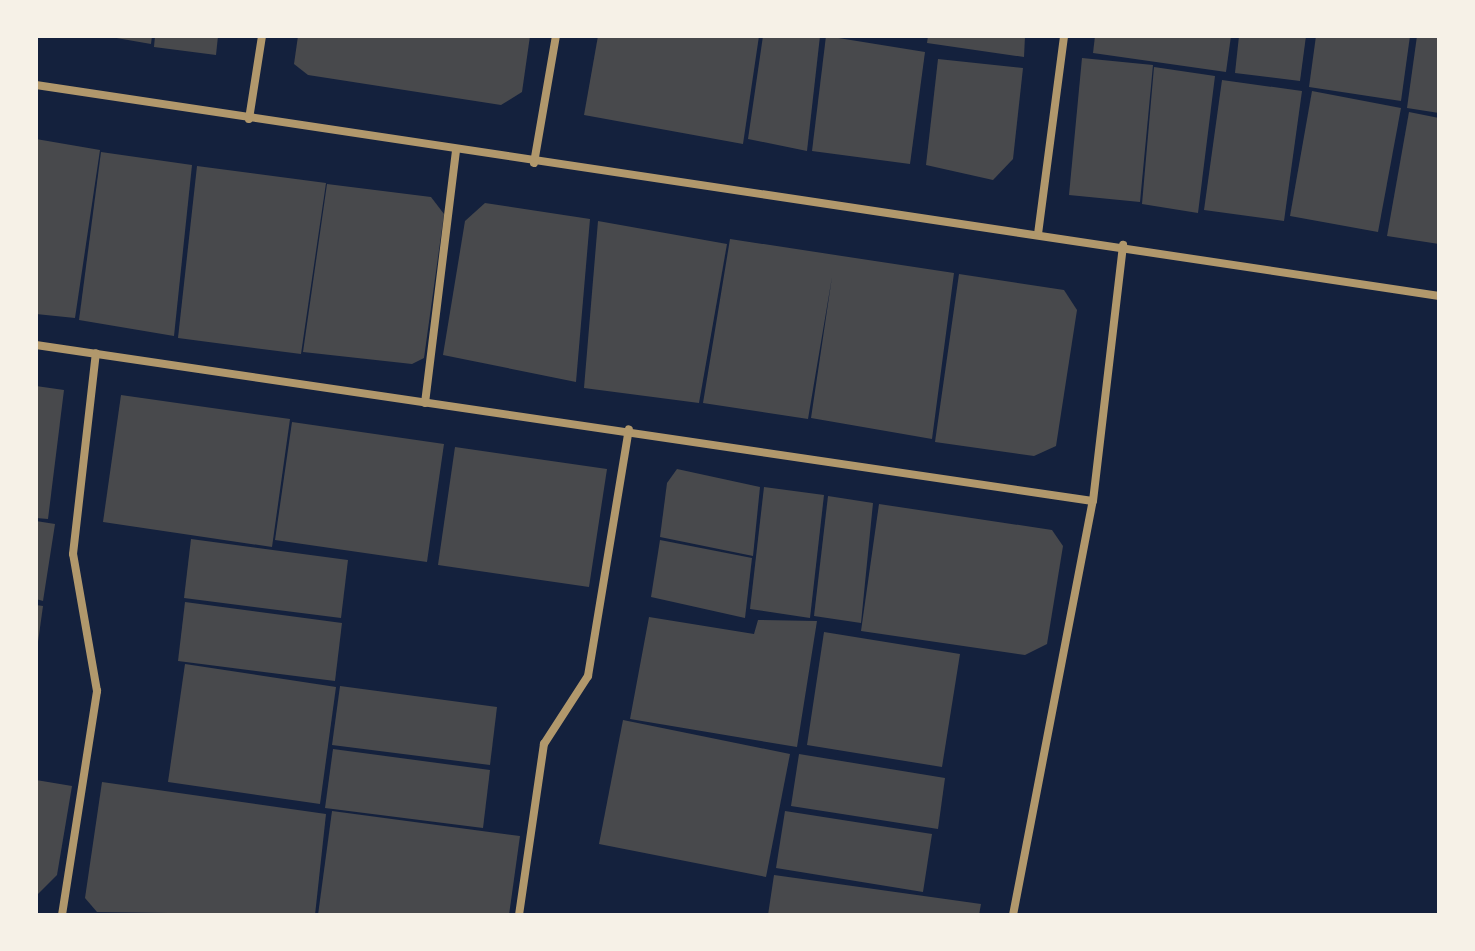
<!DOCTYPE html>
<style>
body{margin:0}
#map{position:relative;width:1475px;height:951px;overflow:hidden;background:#14213d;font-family:"Work Sans",sans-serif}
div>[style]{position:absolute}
.building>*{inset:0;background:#48494c}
.minor>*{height:8px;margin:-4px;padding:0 4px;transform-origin:4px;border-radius:4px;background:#b1986c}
span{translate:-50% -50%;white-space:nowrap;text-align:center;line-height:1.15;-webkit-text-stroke:6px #f6f1e7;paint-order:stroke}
.frame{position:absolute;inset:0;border:38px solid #f6f1e7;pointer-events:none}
</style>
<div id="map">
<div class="building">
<div style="clip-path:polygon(105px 36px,152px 36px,151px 44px)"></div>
<div style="clip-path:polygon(155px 36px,218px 36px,216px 55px,154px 47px)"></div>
<div style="clip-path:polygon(298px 36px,530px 36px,522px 92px,501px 105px,308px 75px,294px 64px)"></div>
<div style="clip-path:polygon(598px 36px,759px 36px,743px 144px,584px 115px)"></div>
<div style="clip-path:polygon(763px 36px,820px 36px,807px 151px,748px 139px)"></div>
<div style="clip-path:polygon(826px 36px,925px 52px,910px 164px,812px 151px)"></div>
<div style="clip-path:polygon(928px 36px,1025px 36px,1024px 57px,927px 43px)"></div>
<div style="clip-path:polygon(1095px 36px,1231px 36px,1226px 72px,1093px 53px)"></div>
<div style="clip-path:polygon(1239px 36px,1306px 36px,1300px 81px,1235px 73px)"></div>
<div style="clip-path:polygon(1316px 36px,1410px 36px,1401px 101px,1309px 87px)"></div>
<div style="clip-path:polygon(1417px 36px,1439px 36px,1439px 113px,1407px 108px)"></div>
<div style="clip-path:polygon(1082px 58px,1153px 65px,1140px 202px,1069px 195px)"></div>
<div style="clip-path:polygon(938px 59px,1023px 68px,1013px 159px,993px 180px,926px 165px)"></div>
<div style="clip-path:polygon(1154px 67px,1215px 76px,1198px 213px,1142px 204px)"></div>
<div style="clip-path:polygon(1222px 80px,1302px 91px,1284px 221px,1204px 210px)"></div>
<div style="clip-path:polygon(1312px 91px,1401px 108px,1378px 232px,1290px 216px)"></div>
<div style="clip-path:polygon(1409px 112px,1439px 118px,1439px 244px,1387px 236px)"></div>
<div style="clip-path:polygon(36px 139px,100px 150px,75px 318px,36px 314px)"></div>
<div style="clip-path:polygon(101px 152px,192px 165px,174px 336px,79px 320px)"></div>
<div style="clip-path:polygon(197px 166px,326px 183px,301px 354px,178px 338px)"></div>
<div style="clip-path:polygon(327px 184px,431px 197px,444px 214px,424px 358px,412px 364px,303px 352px)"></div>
<div style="clip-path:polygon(485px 203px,590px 219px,576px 382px,443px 355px,465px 221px)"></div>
<div style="clip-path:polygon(598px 221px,727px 244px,699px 403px,584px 388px)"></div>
<div style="clip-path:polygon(730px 239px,954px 273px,932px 439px,811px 418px,832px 277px,808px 419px,703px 403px)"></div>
<div style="clip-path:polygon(959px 274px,1064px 290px,1077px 310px,1056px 446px,1034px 456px,935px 442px)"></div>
<div style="clip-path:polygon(36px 386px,64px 390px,48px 519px,36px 518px)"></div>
<div style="clip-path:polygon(121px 395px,290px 419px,272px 547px,103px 522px)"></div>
<div style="clip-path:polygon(292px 422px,444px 444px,427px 562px,275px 540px)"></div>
<div style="clip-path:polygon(455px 447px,607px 469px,589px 587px,438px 565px)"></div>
<div style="clip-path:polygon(677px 469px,760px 487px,753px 556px,660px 537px,667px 483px)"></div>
<div style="clip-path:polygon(764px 487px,824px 495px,810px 618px,750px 609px)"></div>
<div style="clip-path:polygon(828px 496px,873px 503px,861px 623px,814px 616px)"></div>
<div style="clip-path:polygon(879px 504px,1052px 530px,1063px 546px,1047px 644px,1025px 655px,861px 631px)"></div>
<div style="clip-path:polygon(36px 521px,55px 524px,43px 601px,36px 599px)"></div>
<div style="clip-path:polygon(191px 539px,348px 560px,341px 618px,184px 598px)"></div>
<div style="clip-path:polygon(660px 540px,752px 558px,745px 618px,651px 597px)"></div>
<div style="clip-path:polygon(185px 602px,342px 623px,335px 681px,178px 661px)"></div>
<div style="clip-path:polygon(36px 605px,43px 606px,38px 642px,36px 642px)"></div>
<div style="clip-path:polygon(649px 617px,754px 634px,758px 620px,817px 621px,797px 747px,630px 719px)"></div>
<div style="clip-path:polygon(824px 632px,960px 654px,942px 767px,807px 745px)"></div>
<div style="clip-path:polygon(185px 664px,336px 687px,320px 804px,168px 782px)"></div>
<div style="clip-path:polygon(340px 686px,497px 707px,490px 765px,332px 745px)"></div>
<div style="clip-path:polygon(623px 720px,790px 754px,766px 877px,599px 844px)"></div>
<div style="clip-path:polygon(333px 749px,490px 770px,483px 828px,325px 808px)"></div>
<div style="clip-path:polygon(799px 754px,945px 778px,938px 829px,791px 806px)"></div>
<div style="clip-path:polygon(36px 780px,72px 786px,57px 875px,36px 896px)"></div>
<div style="clip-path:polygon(102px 782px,326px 814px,315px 915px,97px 912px,85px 898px)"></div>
<div style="clip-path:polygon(332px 811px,520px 836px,509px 915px,318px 915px)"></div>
<div style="clip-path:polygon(785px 811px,932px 834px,923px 892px,776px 868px)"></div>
<div style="clip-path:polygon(774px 875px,981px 904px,979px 915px,768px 915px)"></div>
</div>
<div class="minor">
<div style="left:36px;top:85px;width:1419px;rotate:8.55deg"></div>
<div style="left:249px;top:119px;width:84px;rotate:-81.1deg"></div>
<div style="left:534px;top:163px;width:129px;rotate:-80.2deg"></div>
<div style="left:1038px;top:234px;width:200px;rotate:-82.5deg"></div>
<div style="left:36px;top:345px;width:1068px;rotate:8.4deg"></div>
<div style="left:425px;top:403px;width:254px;rotate:-83deg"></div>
<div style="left:62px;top:915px;width:227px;rotate:-81.1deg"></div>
<div style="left:97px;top:691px;width:139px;rotate:-99.9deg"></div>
<div style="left:73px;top:554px;width:202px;rotate:-83.5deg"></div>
<div style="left:519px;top:915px;width:173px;rotate:-81.7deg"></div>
<div style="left:544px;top:744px;width:81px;rotate:-57.1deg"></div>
<div style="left:588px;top:676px;width:250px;rotate:-80.6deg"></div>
<div style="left:1013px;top:915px;width:422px;rotate:-79.1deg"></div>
<div style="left:1093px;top:501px;width:258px;rotate:-83.3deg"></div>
</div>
<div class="frame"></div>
</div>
